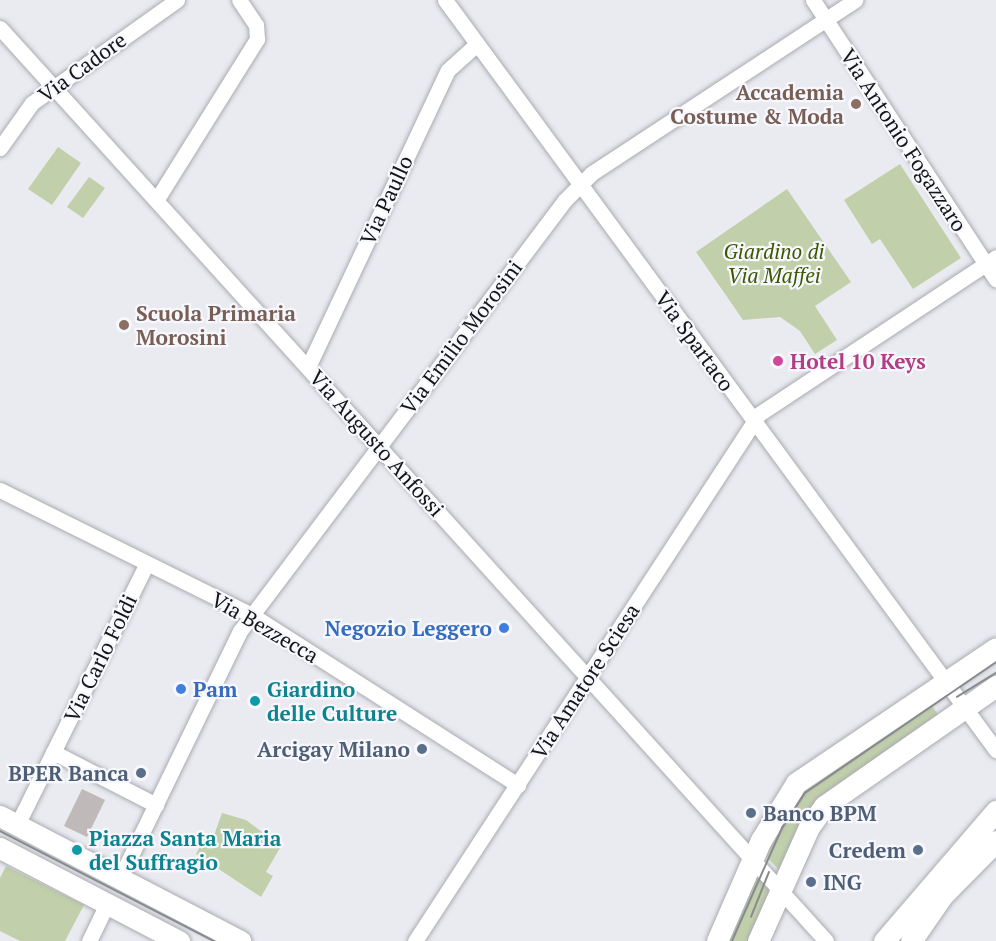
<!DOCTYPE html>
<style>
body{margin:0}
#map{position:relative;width:996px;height:941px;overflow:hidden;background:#eaebf1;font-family:"PT Serif",serif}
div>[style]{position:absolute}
.green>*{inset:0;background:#c1d0ab}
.building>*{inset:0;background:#c0b9b9}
.roads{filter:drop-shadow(0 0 2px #aaabb0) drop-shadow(0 0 2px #aaabb0)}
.street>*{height:15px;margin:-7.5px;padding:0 7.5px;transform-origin:7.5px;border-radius:7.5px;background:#fff}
.secondary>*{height:21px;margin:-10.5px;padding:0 10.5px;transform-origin:10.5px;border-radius:10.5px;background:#fff}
.tram>*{height:1.5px;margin:-0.75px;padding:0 0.75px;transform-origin:0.75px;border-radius:0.75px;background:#898a8e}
.dots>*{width:16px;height:16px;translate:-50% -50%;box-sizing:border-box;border:3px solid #f7f8fe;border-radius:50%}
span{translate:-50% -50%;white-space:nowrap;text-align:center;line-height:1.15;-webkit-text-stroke:4.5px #f7f8fe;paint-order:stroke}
.street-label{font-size:21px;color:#151517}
.education-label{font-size:21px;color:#785e54;font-weight:700}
.right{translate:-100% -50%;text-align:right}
.left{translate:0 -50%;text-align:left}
.park-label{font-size:21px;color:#3f5700;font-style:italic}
.hotel-label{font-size:21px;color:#b23c85;font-weight:700}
.shop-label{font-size:21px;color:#366cbe;font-weight:700}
.culture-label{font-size:21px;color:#0d838f;font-weight:700}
.service-label{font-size:21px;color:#4e5e75;font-weight:700}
</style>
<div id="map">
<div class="green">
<div style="clip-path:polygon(58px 147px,81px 163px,52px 205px,28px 189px)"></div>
<div style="clip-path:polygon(900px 164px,961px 258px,913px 289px,880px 239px,872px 244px,844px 200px)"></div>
<div style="clip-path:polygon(89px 177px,105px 188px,83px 218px,67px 207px)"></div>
<div style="clip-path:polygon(787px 189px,851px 282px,815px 306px,837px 340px,815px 354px,800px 331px,780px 317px,743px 320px,696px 252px)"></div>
<div style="clip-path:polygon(928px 700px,939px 716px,838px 786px,780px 871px,764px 854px,796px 794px)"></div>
<div style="clip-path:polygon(222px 813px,246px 820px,281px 846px,266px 872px,273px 876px,261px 897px,196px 854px,206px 835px,213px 838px)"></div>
<div style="clip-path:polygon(6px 866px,84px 905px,65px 941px,20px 941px,0 931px,0 878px)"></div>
<div style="clip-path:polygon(755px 874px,772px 893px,751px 941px,725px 941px)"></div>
</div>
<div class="building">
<div style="clip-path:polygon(82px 789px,105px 800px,87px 837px,64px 826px)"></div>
</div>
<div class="roads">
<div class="street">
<div style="left:445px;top:0;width:931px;rotate:53.7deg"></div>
<div style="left:813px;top:0;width:334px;rotate:56.8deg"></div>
<div style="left:0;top:28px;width:1231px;rotate:47.86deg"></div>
<div style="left:0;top:148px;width:55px;rotate:-54.6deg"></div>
<div style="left:32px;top:103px;width:178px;rotate:-35.4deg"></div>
<div style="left:157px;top:199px;width:189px;rotate:-58deg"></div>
<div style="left:257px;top:39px;width:14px;rotate:-94deg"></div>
<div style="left:256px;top:25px;width:30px;rotate:-124deg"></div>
<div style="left:308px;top:367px;width:328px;rotate:-64.8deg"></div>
<div style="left:448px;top:70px;width:39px;rotate:-42deg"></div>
<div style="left:0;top:490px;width:281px;rotate:26.4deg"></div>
<div style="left:252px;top:615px;width:316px;rotate:32.6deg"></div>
<div style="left:53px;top:752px;width:116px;rotate:27.2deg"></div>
<div style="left:17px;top:825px;width:292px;rotate:-63.6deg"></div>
<div style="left:120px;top:878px;width:275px;rotate:-64.1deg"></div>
<div style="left:240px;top:631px;width:540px;rotate:-52.98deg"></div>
<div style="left:565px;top:200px;width:38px;rotate:-45deg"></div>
<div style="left:592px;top:173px;width:315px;rotate:-33.3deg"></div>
<div style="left:89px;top:941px;width:41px;rotate:-64.1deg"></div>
<div style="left:415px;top:941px;width:629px;rotate:-56.87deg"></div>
<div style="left:759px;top:414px;width:284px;rotate:-33.5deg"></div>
</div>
<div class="secondary">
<div style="left:0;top:816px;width:271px;rotate:27.5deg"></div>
<div style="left:0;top:848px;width:202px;rotate:27.5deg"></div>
<div style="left:717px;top:941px;width:110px;rotate:-66.5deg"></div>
<div style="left:761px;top:840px;width:67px;rotate:-58.4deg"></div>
<div style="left:796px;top:783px;width:241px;rotate:-34deg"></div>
<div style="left:758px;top:941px;width:125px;rotate:-65.9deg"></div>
<div style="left:809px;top:827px;width:26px;rotate:-54deg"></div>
<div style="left:824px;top:806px;width:210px;rotate:-34.9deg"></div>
<div style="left:884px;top:941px;width:172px;rotate:-49.3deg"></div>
<div style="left:911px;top:941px;width:55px;rotate:-55.4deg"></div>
<div style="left:942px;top:896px;width:77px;rotate:-45.5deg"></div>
</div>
</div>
<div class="tram">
<div style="left:957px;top:697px;width:46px;rotate:-31.6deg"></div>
<div style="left:0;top:831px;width:241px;rotate:27.2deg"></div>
<div style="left:751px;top:917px;width:48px;rotate:-68.2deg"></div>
<div style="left:732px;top:941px;width:124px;rotate:-66.1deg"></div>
<div style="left:782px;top:828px;width:42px;rotate:-56.7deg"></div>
<div style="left:805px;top:793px;width:232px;rotate:-34.4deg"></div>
</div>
<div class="dots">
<div style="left:856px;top:104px;background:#8d6e63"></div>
<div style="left:124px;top:325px;background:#8d6e63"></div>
<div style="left:778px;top:361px;background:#d1479c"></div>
<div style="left:504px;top:628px;background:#3f7fe0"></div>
<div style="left:181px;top:689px;background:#3f7fe0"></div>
<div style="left:255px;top:701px;background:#0f9aa8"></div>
<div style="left:422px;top:749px;background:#5c6f8a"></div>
<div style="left:141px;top:773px;background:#5c6f8a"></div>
<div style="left:751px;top:813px;background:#5c6f8a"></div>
<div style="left:77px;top:850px;background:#0f9aa8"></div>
<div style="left:918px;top:850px;background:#5c6f8a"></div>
<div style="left:811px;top:882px;background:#5c6f8a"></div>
</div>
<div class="street-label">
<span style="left:82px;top:67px;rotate:-36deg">Via Cadore</span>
<span style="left:904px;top:140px;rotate:57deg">Via Antonio Fogazzaro</span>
<span style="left:386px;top:200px;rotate:-65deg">Via Paullo</span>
<span style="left:461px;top:337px;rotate:-53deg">Via Emilio Morosini</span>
<span style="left:695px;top:341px;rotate:54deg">Via Spartaco</span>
<span style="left:377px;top:443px;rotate:48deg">Via Augusto Anfossi</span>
<span style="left:265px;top:627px;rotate:30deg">Via Bezzecca</span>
<span style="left:100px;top:658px;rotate:-64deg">Via Carlo Foldi</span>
<span style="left:585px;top:681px;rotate:-57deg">Via Amatore Sciesa</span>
</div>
<div class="education-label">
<span class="right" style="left:844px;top:104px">Accademia<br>Costume &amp; Moda</span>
<span class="left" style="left:136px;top:325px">Scuola Primaria<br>Morosini</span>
</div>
<div class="park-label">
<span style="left:774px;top:263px">Giardino di<br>Via Maffei</span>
</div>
<div class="hotel-label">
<span class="left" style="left:790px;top:361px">Hotel 10 Keys</span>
</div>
<div class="shop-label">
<span class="right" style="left:492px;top:628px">Negozio Leggero</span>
<span class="left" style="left:193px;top:689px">Pam</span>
</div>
<div class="culture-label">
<span class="left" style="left:267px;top:701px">Giardino<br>delle Culture</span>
<span class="left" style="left:89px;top:850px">Piazza Santa Maria<br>del Suffragio</span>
</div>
<div class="service-label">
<span class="right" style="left:410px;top:749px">Arcigay Milano</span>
<span class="right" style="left:129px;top:773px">BPER Banca</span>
<span class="left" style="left:763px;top:813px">Banco BPM</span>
<span class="right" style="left:906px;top:850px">Credem</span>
<span class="left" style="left:823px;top:882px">ING</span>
</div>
</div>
